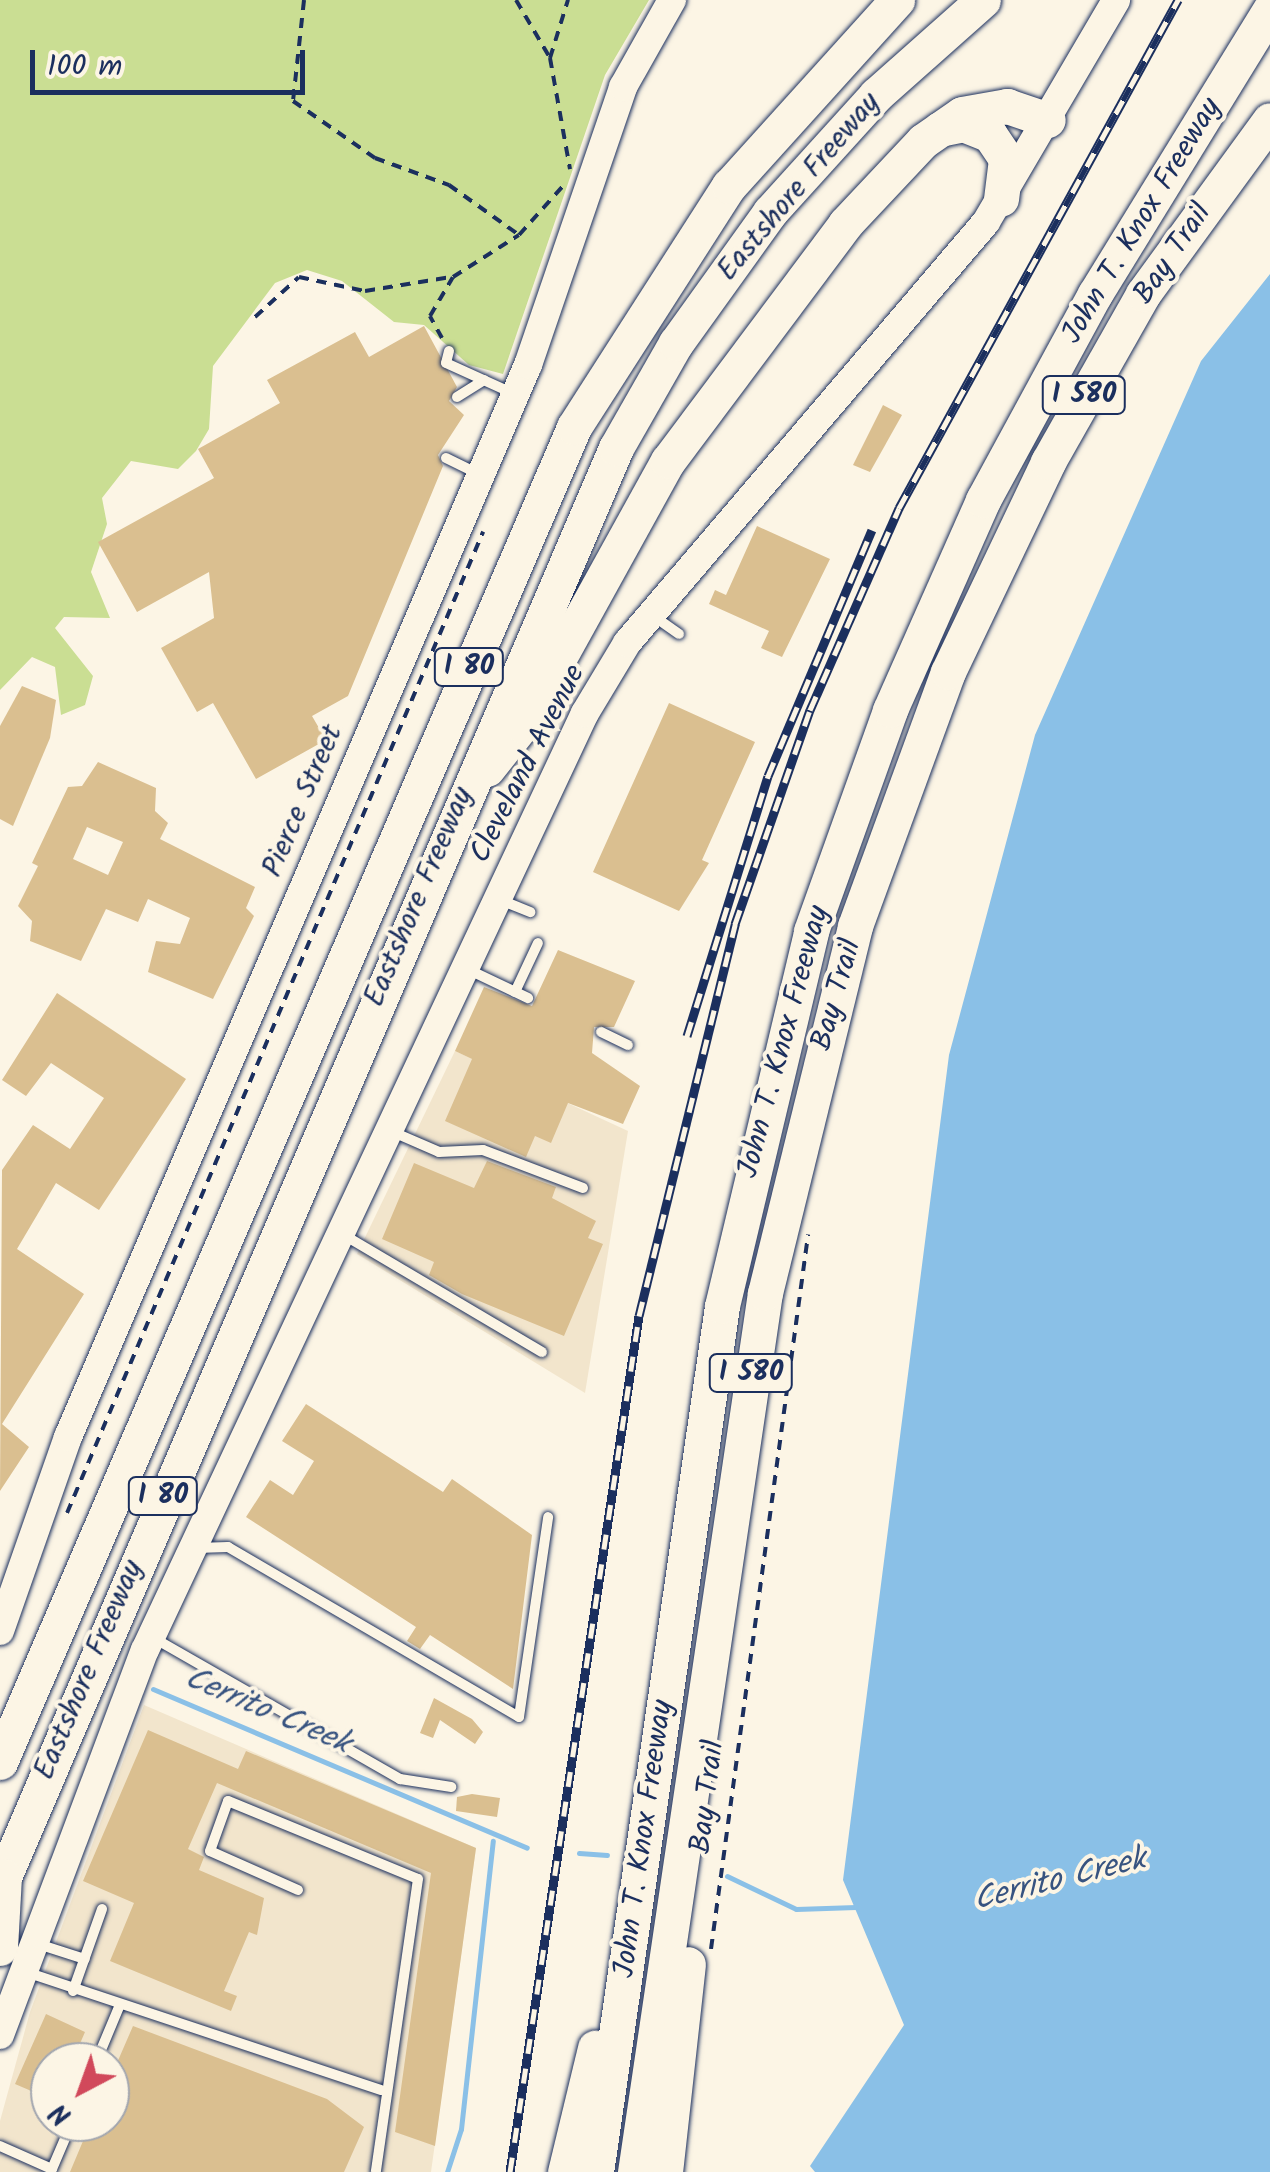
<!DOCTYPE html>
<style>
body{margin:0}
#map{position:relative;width:1270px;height:2172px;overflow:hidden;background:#fcf5e5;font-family:Kalam,sans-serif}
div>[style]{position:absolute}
.built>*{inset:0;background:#f2e5cc}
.green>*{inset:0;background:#cade93}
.water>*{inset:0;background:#8ac0e7}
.stream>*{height:5px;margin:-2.5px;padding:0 2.5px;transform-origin:2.5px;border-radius:2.5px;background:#8ac0e7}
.building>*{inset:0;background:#dabf90}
.path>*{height:4px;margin-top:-2px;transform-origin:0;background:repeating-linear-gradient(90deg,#1b2f5e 0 10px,transparent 0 18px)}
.roads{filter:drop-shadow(0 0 2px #1b2f5e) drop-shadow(0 0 2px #1b2f5e)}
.lane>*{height:10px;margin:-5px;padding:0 5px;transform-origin:5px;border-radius:5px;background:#fcf5e5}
.secondary>*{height:28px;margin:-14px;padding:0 14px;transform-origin:14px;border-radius:14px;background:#fcf5e5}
.highway>*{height:35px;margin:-17.5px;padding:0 17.5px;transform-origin:17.5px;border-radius:17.5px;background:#fcf5e5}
.rail>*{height:9px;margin-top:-4.5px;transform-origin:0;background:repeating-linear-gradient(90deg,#fcf5e5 0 15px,#1b2f5e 0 30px);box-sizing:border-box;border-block:2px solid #1b2f5e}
span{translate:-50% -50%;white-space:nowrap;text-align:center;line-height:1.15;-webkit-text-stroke:8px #fcf5e5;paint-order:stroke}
.shield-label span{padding:2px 8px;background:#fcf5e5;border:2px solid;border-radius:8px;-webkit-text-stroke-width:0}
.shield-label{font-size:28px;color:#1b2f5e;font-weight:700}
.street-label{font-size:30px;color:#1b2f5e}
.water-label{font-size:32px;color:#375380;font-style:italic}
.north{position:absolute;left:30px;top:2042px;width:100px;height:100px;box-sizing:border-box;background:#fcf5e5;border:2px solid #a2a6af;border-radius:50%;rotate:221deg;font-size:28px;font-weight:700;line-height:40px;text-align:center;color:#1b2f5e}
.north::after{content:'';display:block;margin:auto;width:35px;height:45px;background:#d1495b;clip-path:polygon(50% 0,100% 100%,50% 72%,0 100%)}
.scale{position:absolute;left:30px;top:50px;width:275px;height:45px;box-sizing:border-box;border:5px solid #1b2f5e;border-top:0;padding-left:12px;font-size:30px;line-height:35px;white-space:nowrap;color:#1b2f5e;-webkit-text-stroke:8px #fcf5e5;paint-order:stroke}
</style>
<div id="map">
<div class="built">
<div style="clip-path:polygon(455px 1051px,628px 1131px,585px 1393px,357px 1254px)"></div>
<div style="clip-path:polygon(evenodd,144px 1705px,476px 1848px,431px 2172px,0 2172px,0 2121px,30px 2012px,144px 1705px,50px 2062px,110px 2062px,110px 2122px,50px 2122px,50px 2062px)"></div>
</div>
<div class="green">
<div style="clip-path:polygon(0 0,649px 0,605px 75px,503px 374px,469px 365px,424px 325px,394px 322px,342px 281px,307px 270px,275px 283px,213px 366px,209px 429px,196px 451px,178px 469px,131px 461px,102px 498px,107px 524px,91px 572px,110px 618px,64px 617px,55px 628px,93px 676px,85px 705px,61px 715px,55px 667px,32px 657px,0 690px)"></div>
</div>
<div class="water">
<div style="clip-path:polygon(1270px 274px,1270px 2172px,815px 2172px,810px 2166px,904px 2025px,843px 1880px,949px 1055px,1035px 735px,1201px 361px)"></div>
</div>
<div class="stream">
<div style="left:153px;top:1689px;width:406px;rotate:23deg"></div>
<div style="left:579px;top:1853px;width:28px;rotate:4deg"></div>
<div style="left:727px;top:1876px;width:76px;rotate:25.6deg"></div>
<div style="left:796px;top:1909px;width:60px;rotate:-1.9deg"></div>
<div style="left:447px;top:2172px;width:45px;rotate:-72deg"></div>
<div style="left:461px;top:2129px;width:290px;rotate:-83.7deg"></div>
</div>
<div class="building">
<div style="clip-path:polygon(424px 326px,457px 387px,449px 401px,464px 415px,438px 455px,443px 466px,348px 696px,312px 716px,326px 740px,256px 779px,213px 703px,197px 712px,161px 648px,214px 618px,209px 572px,137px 612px,98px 542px,214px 478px,198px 449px,280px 403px,267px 380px,355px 332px,369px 357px)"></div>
<div style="clip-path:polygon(883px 405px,902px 415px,870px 472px,853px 465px)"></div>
<div style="clip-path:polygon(757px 526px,830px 559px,782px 657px,761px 648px,769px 631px,709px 604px,715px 590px,726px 595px)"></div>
<div style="clip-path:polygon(22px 686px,56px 700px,50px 738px,13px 826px,0 819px,0 726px)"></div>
<div style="clip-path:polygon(669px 703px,755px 742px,702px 860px,709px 863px,679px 911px,593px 872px)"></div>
<div style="clip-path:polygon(evenodd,98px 762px,156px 788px,155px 811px,168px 823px,160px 839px,255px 887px,246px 908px,254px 916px,213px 999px,148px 972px,156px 941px,180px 944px,190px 918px,148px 899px,138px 922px,106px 909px,81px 961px,30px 941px,32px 921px,18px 906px,38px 866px,32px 863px,68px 787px,82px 786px,98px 762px,87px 827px,123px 842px,108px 875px,73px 859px,87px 827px)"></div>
<div style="clip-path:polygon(558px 950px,635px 981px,614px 1027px,594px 1027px,592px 1053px,640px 1086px,623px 1124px,568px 1103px,551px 1143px,535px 1136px,526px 1157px,445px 1121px,472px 1059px,455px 1051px,484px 987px,532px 1006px)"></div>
<div style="clip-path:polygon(57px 993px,186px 1079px,99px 1210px,56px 1183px,17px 1249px,84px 1294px,2px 1424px,29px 1447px,0 1491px,2px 1170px,33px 1125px,70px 1149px,104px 1098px,51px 1063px,26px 1096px,2px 1080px)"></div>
<div style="clip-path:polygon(487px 1161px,556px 1187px,552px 1198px,596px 1221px,588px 1238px,603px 1244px,564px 1336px,462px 1294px,429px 1275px,434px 1262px,382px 1239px,414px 1163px,474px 1188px)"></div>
<div style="clip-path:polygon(306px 1404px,443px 1492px,452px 1479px,532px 1535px,513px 1689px,430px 1635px,420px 1649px,407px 1641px,416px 1627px,246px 1517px,270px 1480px,293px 1495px,314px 1461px,282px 1441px)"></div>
<div style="clip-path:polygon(434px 1698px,472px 1719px,483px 1732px,475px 1744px,440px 1720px,433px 1738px,420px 1733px)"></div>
<div style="clip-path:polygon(148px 1730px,238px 1769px,246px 1751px,476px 1848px,435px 2146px,395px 2132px,431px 1873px,217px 1783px,188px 1849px,204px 1857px,199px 1870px,264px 1898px,257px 1935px,249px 1932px,224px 1991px,237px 1996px,231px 2011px,110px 1961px,134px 1903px,83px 1881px)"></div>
<div style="clip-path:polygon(472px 1794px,500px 1798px,497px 1817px,456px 1811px,457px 1797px)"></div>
<div style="clip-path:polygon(46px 2014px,85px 2032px,72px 2062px,50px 2062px,50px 2099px,15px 2084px)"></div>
<div style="clip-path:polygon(133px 2026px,327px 2099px,364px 2127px,344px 2172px,70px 2172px,91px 2122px,110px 2122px,110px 2079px)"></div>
</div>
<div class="path">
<div style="left:304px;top:0;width:102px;rotate:96.2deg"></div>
<div style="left:293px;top:101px;width:100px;rotate:34.8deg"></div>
<div style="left:375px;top:158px;width:79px;rotate:20deg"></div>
<div style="left:449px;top:185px;width:86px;rotate:35.5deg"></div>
<div style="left:516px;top:0;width:67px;rotate:59.6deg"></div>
<div style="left:550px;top:58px;width:113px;rotate:79.8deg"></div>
<div style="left:550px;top:58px;width:61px;rotate:-72.8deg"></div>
<div style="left:255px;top:317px;width:59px;rotate:-42.3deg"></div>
<div style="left:299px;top:277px;width:67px;rotate:12deg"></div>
<div style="left:365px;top:291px;width:87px;rotate:-9.2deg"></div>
<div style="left:442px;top:338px;width:25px;rotate:-119deg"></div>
<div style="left:430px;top:316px;width:45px;rotate:-59.5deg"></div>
<div style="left:453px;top:277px;width:78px;rotate:-32.5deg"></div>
<div style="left:519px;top:235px;width:66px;rotate:-48.1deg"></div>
<div style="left:67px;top:1513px;width:1066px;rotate:-67.02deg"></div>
<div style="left:711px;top:1949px;width:721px;rotate:-82.26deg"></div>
</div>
<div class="roads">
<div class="lane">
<div style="left:449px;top:351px;width:12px;rotate:104deg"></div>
<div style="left:446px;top:363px;width:72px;rotate:24.4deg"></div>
<div style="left:457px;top:397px;width:32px;rotate:-32deg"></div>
<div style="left:446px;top:458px;width:34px;rotate:26deg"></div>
<div style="left:652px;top:615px;width:33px;rotate:35deg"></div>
<div style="left:498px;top:899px;width:35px;rotate:22deg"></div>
<div style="left:465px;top:968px;width:70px;rotate:25.5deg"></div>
<div style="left:515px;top:992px;width:54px;rotate:-64.9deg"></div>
<div style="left:601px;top:1032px;width:30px;rotate:26deg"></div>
<div style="left:393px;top:1132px;width:50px;rotate:23.5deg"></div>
<div style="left:439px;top:1152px;width:44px;rotate:-2.6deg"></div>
<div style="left:483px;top:1150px;width:107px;rotate:20.8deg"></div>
<div style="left:344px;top:1235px;width:230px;rotate:30.6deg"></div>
<div style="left:196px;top:1548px;width:32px;rotate:-2deg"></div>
<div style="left:228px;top:1547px;width:337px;rotate:30.3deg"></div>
<div style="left:519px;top:1717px;width:202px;rotate:-81.7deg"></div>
<div style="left:152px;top:1637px;width:286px;rotate:29.8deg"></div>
<div style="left:400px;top:1779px;width:52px;rotate:8.9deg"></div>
<div style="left:298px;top:1890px;width:96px;rotate:-156.1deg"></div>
<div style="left:210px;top:1851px;width:53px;rotate:-70.2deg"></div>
<div style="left:228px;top:1801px;width:205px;rotate:22.3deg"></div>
<div style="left:418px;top:1879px;width:296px;rotate:98.2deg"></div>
<div style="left:38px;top:1944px;width:49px;rotate:17.7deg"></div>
<div style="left:26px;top:1972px;width:374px;rotate:18.4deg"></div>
<div style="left:73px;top:1991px;width:87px;rotate:-70.5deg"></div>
<div style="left:96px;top:2062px;width:60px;rotate:-67.3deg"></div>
<div style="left:0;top:2146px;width:57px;rotate:23.9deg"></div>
<div style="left:52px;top:2169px;width:51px;rotate:-66.9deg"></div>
</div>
<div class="secondary">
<div style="left:0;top:1631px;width:206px;rotate:-70.7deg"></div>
<div style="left:68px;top:1437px;width:1167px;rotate:-66.78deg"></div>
<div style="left:528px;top:365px;width:294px;rotate:-71.1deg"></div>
<div style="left:623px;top:87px;width:100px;rotate:-60.6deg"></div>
<div style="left:0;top:2035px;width:411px;rotate:-69.4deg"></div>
<div style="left:145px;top:1650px;width:1035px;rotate:-64.85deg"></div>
<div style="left:585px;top:713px;width:82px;rotate:-59deg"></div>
<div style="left:627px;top:643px;width:553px;rotate:-49.54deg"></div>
<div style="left:986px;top:222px;width:257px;rotate:-59.6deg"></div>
</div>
<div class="highway">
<div style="left:940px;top:129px;width:24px;rotate:-12deg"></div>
<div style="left:963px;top:124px;width:29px;rotate:22deg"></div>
<div style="left:990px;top:135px;width:29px;rotate:56deg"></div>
<div style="left:1006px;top:159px;width:40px;rotate:97.1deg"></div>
<div style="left:487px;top:769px;width:56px;rotate:-51.5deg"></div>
<div style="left:522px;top:725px;width:302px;rotate:-61.1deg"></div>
<div style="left:668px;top:461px;width:296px;rotate:-53.2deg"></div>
<div style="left:845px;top:224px;width:114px;rotate:-46.8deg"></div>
<div style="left:923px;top:141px;width:47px;rotate:-34.7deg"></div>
<div style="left:962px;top:114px;width:46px;rotate:-10.1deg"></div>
<div style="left:1007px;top:106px;width:43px;rotate:18.9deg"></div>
<div style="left:0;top:1762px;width:1453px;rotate:-66.73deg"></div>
<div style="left:574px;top:427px;width:287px;rotate:-57.3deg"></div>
<div style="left:729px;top:186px;width:251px;rotate:-47.9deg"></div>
<div style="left:0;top:1886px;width:1564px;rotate:-66.81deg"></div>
<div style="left:616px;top:448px;width:121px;rotate:-60.3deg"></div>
<div style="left:676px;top:343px;width:161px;rotate:-54.3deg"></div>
<div style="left:770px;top:212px;width:158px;rotate:-47.8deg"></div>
<div style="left:876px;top:95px;width:143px;rotate:-41.6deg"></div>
<div style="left:0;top:1948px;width:72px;rotate:-86.8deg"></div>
<div style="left:565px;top:2172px;width:128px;rotate:-76.4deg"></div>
<div style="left:596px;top:2172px;width:875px;rotate:-81.72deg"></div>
<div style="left:722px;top:1306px;width:385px;rotate:-76.6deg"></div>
<div style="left:811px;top:931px;width:235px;rotate:-70.3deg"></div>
<div style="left:890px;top:710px;width:230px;rotate:-66.1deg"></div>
<div style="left:983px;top:500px;width:234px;rotate:-61.5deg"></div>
<div style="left:1095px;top:294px;width:334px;rotate:-58.4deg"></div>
<div style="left:635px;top:2172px;width:889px;rotate:-81.59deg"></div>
<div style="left:765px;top:1293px;width:378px;rotate:-76.2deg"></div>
<div style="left:855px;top:926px;width:270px;rotate:-69.9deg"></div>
<div style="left:948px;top:672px;width:233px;rotate:-64.5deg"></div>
<div style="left:1048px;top:462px;width:193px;rotate:-60.5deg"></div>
<div style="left:1143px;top:294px;width:215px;rotate:-53.9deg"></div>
<div style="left:665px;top:2172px;width:209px;rotate:-83.7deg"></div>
</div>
</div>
<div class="rail">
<div style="left:687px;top:1036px;width:272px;rotate:-72.7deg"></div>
<div style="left:768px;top:776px;width:267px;rotate:-67.1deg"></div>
<div style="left:510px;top:2172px;width:866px;rotate:-81.43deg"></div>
<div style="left:639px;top:1316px;width:404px;rotate:-76.2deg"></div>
<div style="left:735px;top:924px;width:227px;rotate:-70.7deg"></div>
<div style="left:810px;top:710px;width:221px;rotate:-66.2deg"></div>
<div style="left:899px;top:508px;width:580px;rotate:-61.22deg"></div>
</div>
<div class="shield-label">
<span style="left:1084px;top:395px">I 580</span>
<span style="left:469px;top:667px">I 80</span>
<span style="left:751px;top:1373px">I 580</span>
<span style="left:163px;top:1496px">I 80</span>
</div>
<div class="street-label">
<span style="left:799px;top:187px;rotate:-50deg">Eastshore Freeway</span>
<span style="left:1142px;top:221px;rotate:-59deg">John T. Knox Freeway</span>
<span style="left:1173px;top:254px;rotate:-56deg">Bay Trail</span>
<span style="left:528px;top:764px;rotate:-63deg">Cleveland Avenue</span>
<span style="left:303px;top:801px;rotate:-67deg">Pierce Street</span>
<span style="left:419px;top:897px;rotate:-67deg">Eastshore Freeway</span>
<span style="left:837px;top:995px;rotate:-74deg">Bay Trail</span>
<span style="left:784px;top:1042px;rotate:-75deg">John T. Knox Freeway</span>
<span style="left:89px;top:1670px;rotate:-67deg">Eastshore Freeway</span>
<span style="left:708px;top:1797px;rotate:-83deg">Bay Trail</span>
<span style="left:644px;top:1839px;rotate:-82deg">John T. Knox Freeway</span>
</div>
<div class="water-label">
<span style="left:267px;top:1712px;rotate:23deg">Cerrito Creek</span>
<span style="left:1060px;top:1881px;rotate:-14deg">Cerrito Creek</span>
</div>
<div class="north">N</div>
<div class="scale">100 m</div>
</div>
